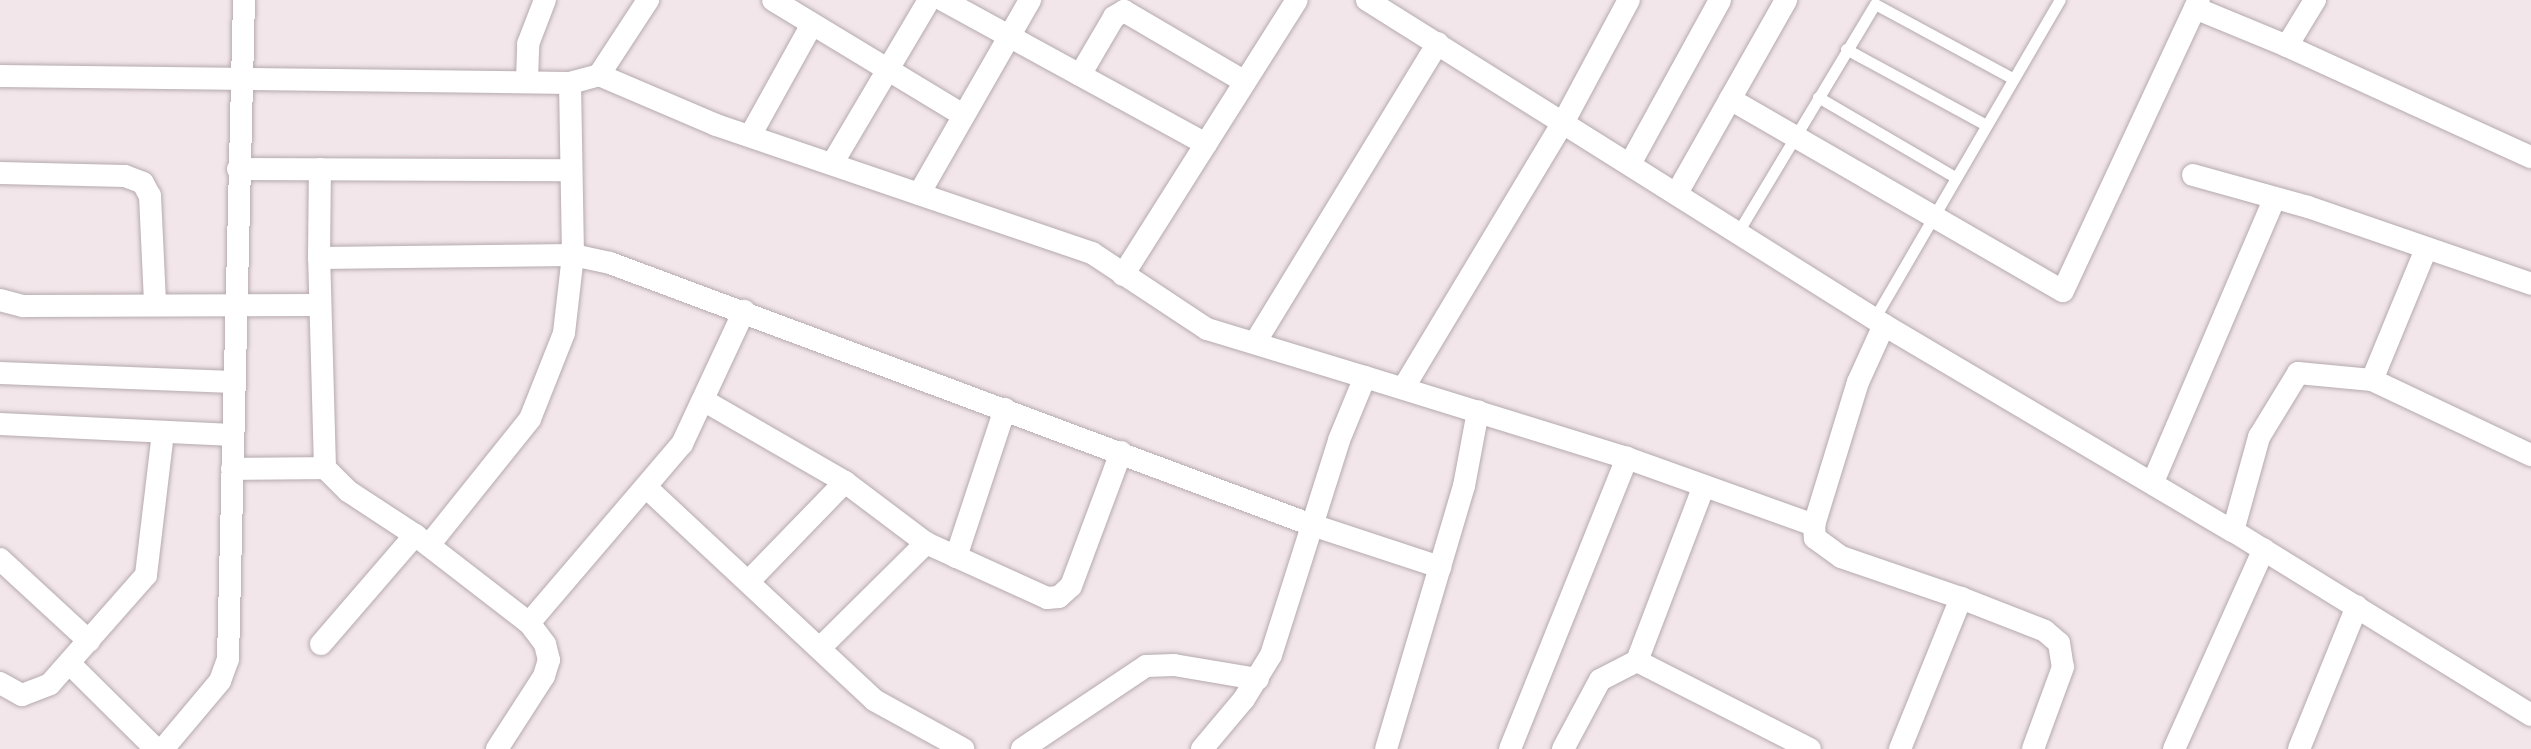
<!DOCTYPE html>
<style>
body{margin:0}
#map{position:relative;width:2531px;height:749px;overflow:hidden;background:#f2e6ea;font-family:Literata,serif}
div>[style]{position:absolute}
.roads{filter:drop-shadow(0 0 2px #b5aaad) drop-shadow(0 0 2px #b5aaad)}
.lane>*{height:11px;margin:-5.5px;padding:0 5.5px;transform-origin:5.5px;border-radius:5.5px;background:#fff}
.street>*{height:22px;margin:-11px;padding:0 11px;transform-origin:11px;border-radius:11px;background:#fff}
span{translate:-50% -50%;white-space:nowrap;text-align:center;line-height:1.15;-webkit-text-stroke:6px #fff;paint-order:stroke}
</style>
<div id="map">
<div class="roads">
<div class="lane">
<div style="left:1846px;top:49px;width:157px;rotate:28.5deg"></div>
<div style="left:1818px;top:97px;width:156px;rotate:30.3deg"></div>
<div style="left:1738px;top:232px;width:266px;rotate:-59deg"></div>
<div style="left:1875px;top:4px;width:156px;rotate:28.4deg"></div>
<div style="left:1874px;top:319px;width:369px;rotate:-59.8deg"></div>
</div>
<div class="street">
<div style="left:773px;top:0;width:222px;rotate:31.2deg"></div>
<div style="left:943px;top:0;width:300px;rotate:28.7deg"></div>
<div style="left:1367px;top:0;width:611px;rotate:32.15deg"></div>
<div style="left:1884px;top:325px;width:405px;rotate:30.6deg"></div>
<div style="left:2233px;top:531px;width:350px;rotate:31.7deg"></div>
<div style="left:2195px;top:8px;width:100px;rotate:22.4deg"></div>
<div style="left:2287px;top:46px;width:54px;rotate:-58.7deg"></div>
<div style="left:2287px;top:46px;width:268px;rotate:24.5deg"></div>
<div style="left:599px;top:75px;width:127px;rotate:23.1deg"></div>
<div style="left:716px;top:125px;width:397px;rotate:18.8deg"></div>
<div style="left:1092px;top:253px;width:138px;rotate:33.5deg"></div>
<div style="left:1207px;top:329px;width:165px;rotate:16.9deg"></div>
<div style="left:1080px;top:75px;width:67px;rotate:-59.6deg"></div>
<div style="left:1114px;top:17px;width:12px;rotate:-31deg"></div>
<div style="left:1124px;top:11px;width:140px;rotate:30.4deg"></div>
<div style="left:0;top:76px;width:570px;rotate:0.7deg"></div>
<div style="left:570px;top:83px;width:30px;rotate:-15deg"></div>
<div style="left:599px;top:75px;width:90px;rotate:-56.8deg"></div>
<div style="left:527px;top:80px;width:36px;rotate:-88deg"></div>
<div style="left:528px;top:44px;width:47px;rotate:-68.9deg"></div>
<div style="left:1730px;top:99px;width:384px;rotate:30deg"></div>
<div style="left:2063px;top:291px;width:321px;rotate:-65deg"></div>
<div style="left:750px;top:136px;width:128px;rotate:-61deg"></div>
<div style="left:832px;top:164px;width:191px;rotate:-59.4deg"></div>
<div style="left:1630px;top:164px;width:187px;rotate:-61.2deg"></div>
<div style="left:238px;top:169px;width:332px;rotate:0.2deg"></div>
<div style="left:0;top:173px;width:125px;rotate:1.4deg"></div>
<div style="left:125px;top:176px;width:19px;rotate:21deg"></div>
<div style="left:143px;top:183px;width:15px;rotate:62deg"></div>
<div style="left:150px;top:196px;width:107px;rotate:87.3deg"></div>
<div style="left:2193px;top:175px;width:119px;rotate:15.5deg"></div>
<div style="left:2308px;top:207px;width:236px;rotate:19deg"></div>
<div style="left:1677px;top:193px;width:222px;rotate:-60.5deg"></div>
<div style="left:919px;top:194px;width:224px;rotate:-60.2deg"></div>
<div style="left:319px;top:258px;width:89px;rotate:-89.4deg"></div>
<div style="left:1123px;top:275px;width:325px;rotate:-57.7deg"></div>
<div style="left:0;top:300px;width:24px;rotate:15deg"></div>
<div style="left:23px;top:306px;width:295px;rotate:-0.2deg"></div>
<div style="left:1884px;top:325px;width:63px;rotate:114.5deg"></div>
<div style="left:1858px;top:382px;width:150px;rotate:107.1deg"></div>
<div style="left:1814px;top:525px;width:13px;rotate:86deg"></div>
<div style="left:1815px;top:538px;width:32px;rotate:36deg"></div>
<div style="left:1841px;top:557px;width:127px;rotate:18.9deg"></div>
<div style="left:1961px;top:598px;width:90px;rotate:21.4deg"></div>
<div style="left:2045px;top:631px;width:18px;rotate:41deg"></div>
<div style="left:2059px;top:643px;width:24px;rotate:81deg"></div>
<div style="left:2063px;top:667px;width:87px;rotate:110.1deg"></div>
<div style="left:1256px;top:341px;width:349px;rotate:-58.6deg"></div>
<div style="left:0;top:373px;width:233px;rotate:2.2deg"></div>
<div style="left:2372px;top:380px;width:142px;rotate:-67.6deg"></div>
<div style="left:1404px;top:387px;width:310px;rotate:-59deg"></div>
<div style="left:1564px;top:121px;width:137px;rotate:-61.8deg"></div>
<div style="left:703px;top:400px;width:164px;rotate:30deg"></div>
<div style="left:845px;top:482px;width:101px;rotate:37deg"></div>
<div style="left:926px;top:543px;width:133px;rotate:24.4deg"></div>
<div style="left:1047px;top:598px;width:12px;rotate:-5deg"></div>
<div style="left:1059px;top:597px;width:16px;rotate:-43deg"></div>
<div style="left:1071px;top:586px;width:143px;rotate:-69.5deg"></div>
<div style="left:0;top:424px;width:233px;rotate:2.7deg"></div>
<div style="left:232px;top:469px;width:93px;rotate:-0.6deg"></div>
<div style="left:2153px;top:482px;width:309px;rotate:-66.8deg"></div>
<div style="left:647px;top:488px;width:311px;rotate:43deg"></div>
<div style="left:874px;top:700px;width:102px;rotate:28.8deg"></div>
<div style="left:2233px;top:531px;width:98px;rotate:-74.5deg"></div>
<div style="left:2259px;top:437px;width:75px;rotate:-58.6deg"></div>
<div style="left:2298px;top:373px;width:74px;rotate:5.4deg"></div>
<div style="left:2372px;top:380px;width:176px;rotate:25.3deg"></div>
<div style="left:429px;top:545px;width:161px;rotate:-51.3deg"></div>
<div style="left:530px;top:419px;width:92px;rotate:-68.4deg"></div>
<div style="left:564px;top:333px;width:79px;rotate:-83.4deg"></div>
<div style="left:573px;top:255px;width:172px;rotate:-91deg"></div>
<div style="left:956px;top:557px;width:156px;rotate:-71.7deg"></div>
<div style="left:0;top:559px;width:121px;rotate:42.7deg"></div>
<div style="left:749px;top:581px;width:138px;rotate:-45.9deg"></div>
<div style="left:529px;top:623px;width:235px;rotate:-49.5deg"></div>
<div style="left:682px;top:444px;width:147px;rotate:-65deg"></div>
<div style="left:321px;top:644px;width:144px;rotate:-49.2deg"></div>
<div style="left:821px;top:647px;width:148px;rotate:-44.7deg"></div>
<div style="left:1637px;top:661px;width:187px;rotate:-69.1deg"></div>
<div style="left:69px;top:663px;width:122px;rotate:44.7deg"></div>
<div style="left:0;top:683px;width:25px;rotate:29deg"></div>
<div style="left:22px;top:695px;width:30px;rotate:-21deg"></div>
<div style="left:50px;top:684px;width:145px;rotate:-48.6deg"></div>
<div style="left:146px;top:575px;width:144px;rotate:-83.2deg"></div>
<div style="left:163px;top:749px;width:89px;rotate:-50deg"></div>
<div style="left:220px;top:681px;width:23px;rotate:-70deg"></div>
<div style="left:228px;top:659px;width:659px;rotate:-88.61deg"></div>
<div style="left:497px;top:749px;width:87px;rotate:-57.2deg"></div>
<div style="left:544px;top:676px;width:17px;rotate:-73deg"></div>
<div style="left:549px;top:660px;width:16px;rotate:-104deg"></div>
<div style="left:545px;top:644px;width:26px;rotate:-127deg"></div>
<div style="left:529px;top:623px;width:144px;rotate:-142.3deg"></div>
<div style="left:415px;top:535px;width:80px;rotate:-146.7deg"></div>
<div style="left:348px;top:491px;width:33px;rotate:-135deg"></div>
<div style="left:325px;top:468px;width:210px;rotate:-91.6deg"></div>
<div style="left:319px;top:258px;width:254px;rotate:-0.7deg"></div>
<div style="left:573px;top:255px;width:38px;rotate:12deg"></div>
<div style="left:610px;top:263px;width:749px;rotate:20.47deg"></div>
<div style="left:1312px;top:525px;width:135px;rotate:18.2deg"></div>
<div style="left:1022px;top:749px;width:149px;rotate:-33.8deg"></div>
<div style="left:1146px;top:666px;width:28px;rotate:-2deg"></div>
<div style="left:1174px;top:665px;width:85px;rotate:9.5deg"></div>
<div style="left:1202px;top:749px;width:65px;rotate:-50deg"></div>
<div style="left:1244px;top:699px;width:52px;rotate:-58.5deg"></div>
<div style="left:1271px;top:655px;width:225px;rotate:-72.4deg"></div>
<div style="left:1339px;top:440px;width:68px;rotate:-67.6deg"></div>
<div style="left:1365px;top:377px;width:274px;rotate:17.2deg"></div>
<div style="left:1627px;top:458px;width:199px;rotate:19.7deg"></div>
<div style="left:1386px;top:749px;width:274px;rotate:-73.5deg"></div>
<div style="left:1464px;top:486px;width:76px;rotate:-79.4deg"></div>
<div style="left:1510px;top:749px;width:314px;rotate:-68.1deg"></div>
<div style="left:1563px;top:749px;width:78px;rotate:-61.8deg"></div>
<div style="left:1600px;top:680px;width:42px;rotate:-27.2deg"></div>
<div style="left:1637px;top:661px;width:194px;rotate:27deg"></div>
<div style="left:1900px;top:749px;width:163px;rotate:-68deg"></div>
<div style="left:2174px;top:749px;width:219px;rotate:-65.8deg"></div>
<div style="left:2299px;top:749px;width:154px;rotate:-67.9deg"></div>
</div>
</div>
</div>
